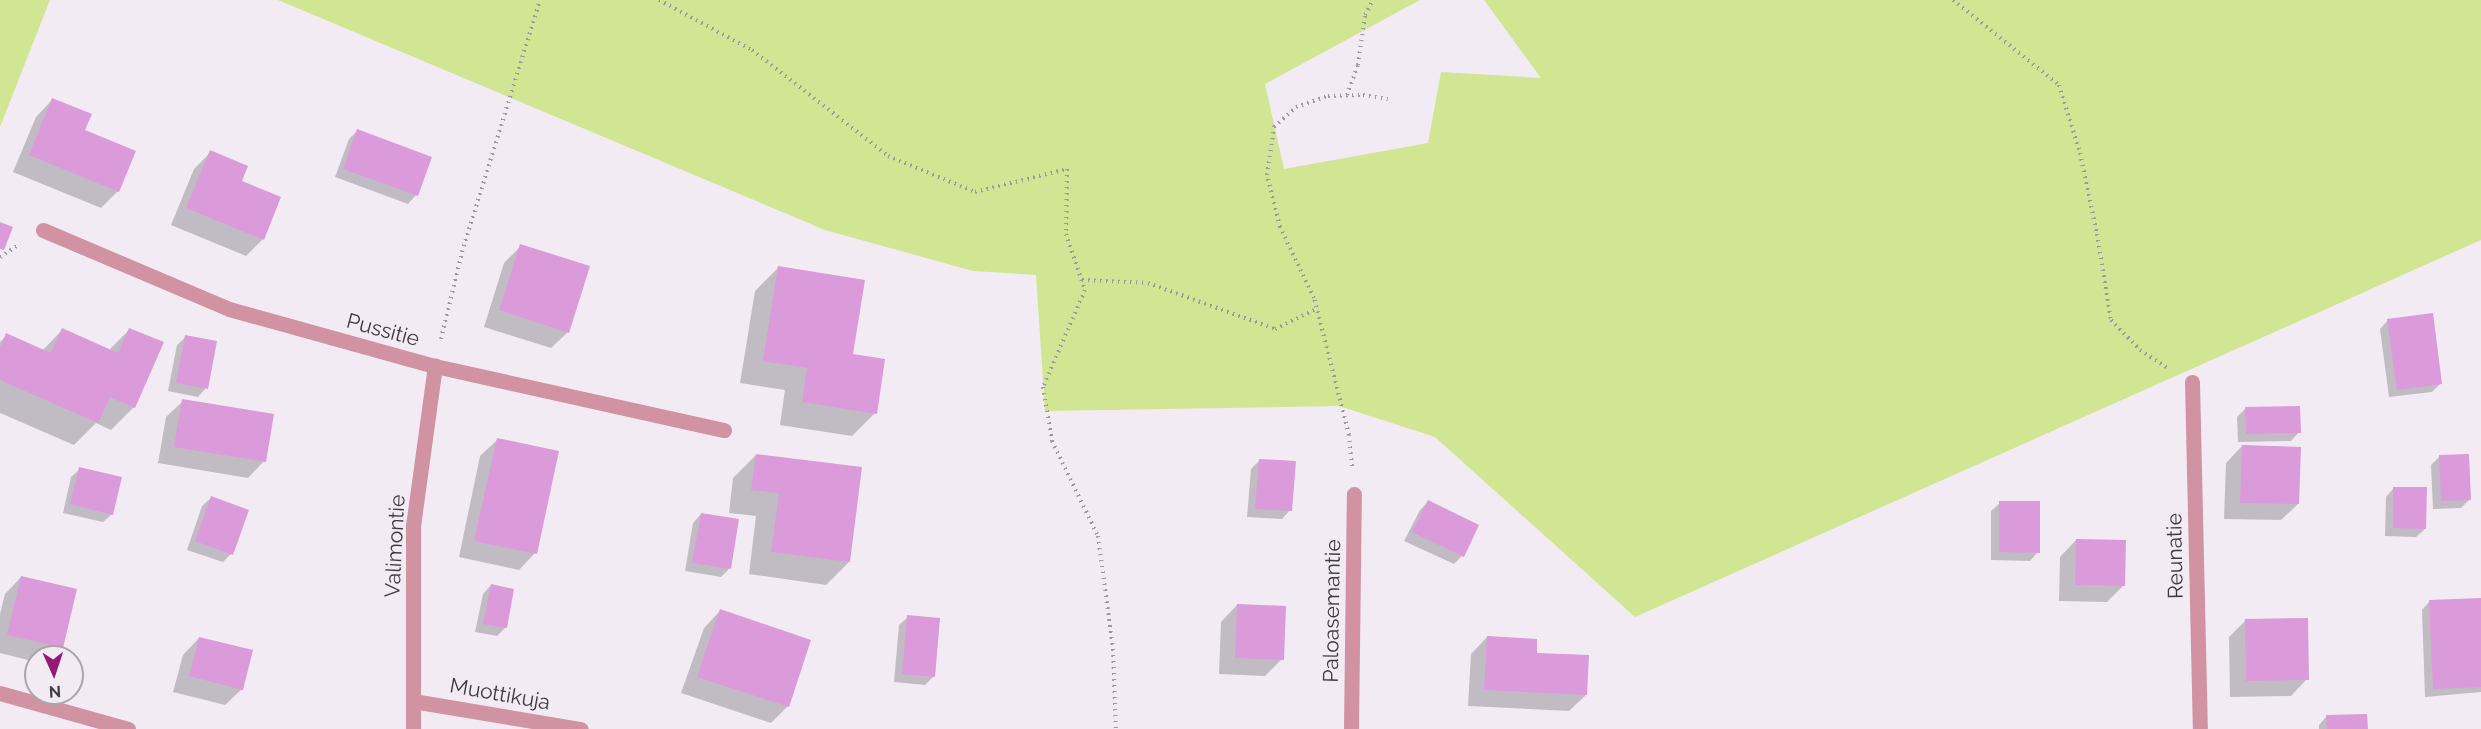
<!DOCTYPE html>
<style>
body{margin:0}
#map{position:relative;width:2481px;height:729px;overflow:hidden;background:#f2ebf4;font-family:Raleway,sans-serif}
div>[style]{position:absolute}
.green>*{inset:0;background:#d0e692}
.shadow>*{inset:0;background:#0003}
.building>*{inset:0;background:#db9ad9}
.path>*{height:4px;margin-top:-2px;transform-origin:0;background:repeating-linear-gradient(90deg,#9d979e 0 1.5px,transparent 0 6px)}
.street>*{height:15px;margin:-7.5px;padding:0 7.5px;transform-origin:7.5px;border-radius:7.5px;background:#d192a1}
span{translate:-50% -50%;white-space:nowrap;text-align:center;line-height:1.15;-webkit-text-stroke:4.5px #f2ebf4;paint-order:stroke}
.street-label{font-size:21px;color:#3e3b3f}
.north{position:absolute;left:24px;top:645px;width:60px;height:60px;box-sizing:border-box;background:#f2ebf4;border:2px solid #aaa5ac;border-radius:50%;rotate:177deg;font-size:16px;font-weight:700;line-height:24px;text-align:center;color:#3e3b3f}
.north::after{content:'';display:block;margin:auto;width:21px;height:27px;background:#941974;clip-path:polygon(50% 0,100% 100%,50% 72%,0 100%)}
</style>
<div id="map">
<div class="green">
<div style="clip-path:polygon(0 0,50px 0,0 127px)"></div>
<div style="clip-path:polygon(278px 0,1420px 0,1265px 84px,1284px 169px,1428px 143px,1441px 72px,1541px 78px,1484px 0,2481px 0,2481px 240px,1635px 617px,1435px 437px,1339px 406px,1045px 411px,1036px 275px,973px 271px,825px 230px)"></div>
</div>
<div class="shadow">
<div style="clip-path:polygon(52px 100px,83px 131px,118px 191px,101px 208px,13px 172px,36px 117px)"></div>
<div style="clip-path:polygon(357px 131px,416px 195px,408px 204px,335px 177px,349px 139px)"></div>
<div style="clip-path:polygon(211px 152px,240px 182px,280px 198px,262px 240px,246px 256px,171px 225px,194px 169px)"></div>
<div style="clip-path:polygon(521px 246px,568px 332px,551px 348px,484px 327px,504px 263px)"></div>
<div style="clip-path:polygon(778px 268px,852px 355px,875px 413px,852px 436px,780px 425px,785px 390px,740px 383px,755px 291px)"></div>
<div style="clip-path:polygon(2388px 320px,2440px 384px,2432px 392px,2389px 397px,2380px 329px)"></div>
<div style="clip-path:polygon(130px 329px,134px 407px,111px 430px,96px 423px,74px 445px,0 413px,0 342px,7px 335px,42px 351px,62px 330px,109px 350px)"></div>
<div style="clip-path:polygon(186px 337px,206px 388px,198px 397px,168px 391px,177px 345px)"></div>
<div style="clip-path:polygon(183px 401px,264px 461px,248px 478px,158px 463px,166px 417px)"></div>
<div style="clip-path:polygon(2245px 409px,2299px 432px,2291px 441px,2238px 442px,2237px 417px)"></div>
<div style="clip-path:polygon(497px 440px,535px 553px,519px 570px,459px 557px,480px 456px)"></div>
<div style="clip-path:polygon(2242px 446px,2298px 504px,2281px 520px,2224px 519px,2226px 463px)"></div>
<div style="clip-path:polygon(756px 455px,849px 562px,826px 585px,749px 574px,756px 516px,729px 513px,733px 478px)"></div>
<div style="clip-path:polygon(2439px 457px,2469px 500px,2461px 508px,2433px 509px,2431px 465px)"></div>
<div style="clip-path:polygon(1259px 461px,1290px 510px,1282px 519px,1247px 517px,1251px 469px)"></div>
<div style="clip-path:polygon(80px 469px,112px 514px,103px 522px,63px 513px,71px 477px)"></div>
<div style="clip-path:polygon(2394px 488px,2425px 529px,2416px 537px,2385px 536px,2386px 497px)"></div>
<div style="clip-path:polygon(211px 498px,231px 554px,223px 562px,187px 550px,202px 506px)"></div>
<div style="clip-path:polygon(1428px 502px,1462px 556px,1454px 564px,1404px 541px,1420px 510px)"></div>
<div style="clip-path:polygon(2000px 503px,2038px 552px,2030px 561px,1991px 560px,1991px 511px)"></div>
<div style="clip-path:polygon(701px 514px,729px 569px,721px 577px,685px 571px,693px 523px)"></div>
<div style="clip-path:polygon(2076px 540px,2124px 585px,2107px 602px,2059px 601px,2060px 557px)"></div>
<div style="clip-path:polygon(21px 577px,62px 648px,53px 657px,36px 657px,36px 662px,0 653px,0 614px,5px 594px)"></div>
<div style="clip-path:polygon(491px 585px,505px 628px,497px 636px,475px 632px,483px 594px)"></div>
<div style="clip-path:polygon(2481px 599px,2481px 692px,2425px 697px,2422px 610px,2430px 601px)"></div>
<div style="clip-path:polygon(1237px 605px,1282px 659px,1265px 676px,1219px 674px,1221px 622px)"></div>
<div style="clip-path:polygon(720px 611px,788px 706px,771px 723px,681px 693px,704px 628px)"></div>
<div style="clip-path:polygon(908px 617px,934px 676px,925px 685px,894px 682px,899px 625px)"></div>
<div style="clip-path:polygon(2246px 620px,2307px 679px,2291px 696px,2230px 697px,2229px 637px)"></div>
<div style="clip-path:polygon(1487px 637px,1535px 654px,1586px 695px,1569px 711px,1468px 706px,1471px 654px)"></div>
<div style="clip-path:polygon(199px 638px,242px 689px,225px 705px,173px 692px,183px 655px)"></div>
<div style="clip-path:polygon(2327px 716px,2366px 729px,2319px 729px,2319px 725px)"></div>
</div>
<div class="building">
<div style="clip-path:polygon(52px 98px,92px 114px,85px 130px,136px 151px,119px 192px,29px 155px)"></div>
<div style="clip-path:polygon(357px 129px,432px 157px,418px 196px,343px 169px)"></div>
<div style="clip-path:polygon(210px 150px,248px 166px,242px 181px,281px 197px,264px 240px,186px 208px)"></div>
<div style="clip-path:polygon(0 222px,13px 227px,4px 250px,0 249px)"></div>
<div style="clip-path:polygon(520px 244px,590px 266px,569px 333px,499px 310px)"></div>
<div style="clip-path:polygon(778px 266px,865px 280px,853px 354px,885px 359px,877px 414px,802px 402px,807px 368px,763px 361px)"></div>
<div style="clip-path:polygon(2433px 313px,2442px 384px,2397px 390px,2387px 319px)"></div>
<div style="clip-path:polygon(62px 328px,118px 353px,129px 328px,164px 342px,135px 408px,110px 397px,98px 423px,0 380px,0 348px,6px 333px,51px 353px)"></div>
<div style="clip-path:polygon(185px 335px,217px 341px,208px 389px,176px 383px)"></div>
<div style="clip-path:polygon(182px 399px,274px 414px,266px 462px,174px 447px)"></div>
<div style="clip-path:polygon(2300px 406px,2301px 433px,2246px 434px,2245px 407px)"></div>
<div style="clip-path:polygon(497px 438px,559px 451px,537px 554px,474px 541px)"></div>
<div style="clip-path:polygon(2242px 445px,2301px 447px,2299px 504px,2240px 503px)"></div>
<div style="clip-path:polygon(756px 454px,862px 467px,850px 562px,771px 552px,779px 493px,751px 490px)"></div>
<div style="clip-path:polygon(2469px 454px,2471px 500px,2441px 501px,2439px 455px)"></div>
<div style="clip-path:polygon(1259px 459px,1296px 461px,1292px 511px,1255px 509px)"></div>
<div style="clip-path:polygon(79px 467px,122px 477px,113px 515px,70px 504px)"></div>
<div style="clip-path:polygon(2393px 487px,2427px 487px,2426px 529px,2393px 528px)"></div>
<div style="clip-path:polygon(211px 496px,249px 510px,233px 555px,195px 541px)"></div>
<div style="clip-path:polygon(1428px 500px,1479px 525px,1464px 557px,1412px 532px)"></div>
<div style="clip-path:polygon(1999px 501px,2040px 501px,2040px 553px,1999px 552px)"></div>
<div style="clip-path:polygon(701px 513px,739px 519px,731px 569px,692px 563px)"></div>
<div style="clip-path:polygon(2076px 539px,2126px 540px,2125px 586px,2075px 585px)"></div>
<div style="clip-path:polygon(21px 576px,77px 589px,63px 648px,7px 635px)"></div>
<div style="clip-path:polygon(491px 584px,514px 589px,507px 628px,483px 624px)"></div>
<div style="clip-path:polygon(2481px 598px,2481px 687px,2433px 689px,2429px 600px)"></div>
<div style="clip-path:polygon(1237px 604px,1286px 606px,1284px 660px,1235px 658px)"></div>
<div style="clip-path:polygon(720px 609px,811px 640px,789px 707px,697px 677px)"></div>
<div style="clip-path:polygon(907px 615px,940px 618px,935px 677px,902px 674px)"></div>
<div style="clip-path:polygon(2308px 618px,2309px 680px,2246px 681px,2245px 619px)"></div>
<div style="clip-path:polygon(1487px 636px,1537px 639px,1537px 653px,1589px 655px,1587px 695px,1484px 690px)"></div>
<div style="clip-path:polygon(199px 637px,253px 650px,243px 690px,189px 676px)"></div>
<div style="clip-path:polygon(2367px 714px,2368px 729px,2327px 729px,2326px 715px)"></div>
</div>
<div class="path">
<div style="left:659px;top:0;width:106px;rotate:28.3deg"></div>
<div style="left:752px;top:50px;width:172px;rotate:37.9deg"></div>
<div style="left:888px;top:156px;width:94px;rotate:22.5deg"></div>
<div style="left:975px;top:192px;width:95px;rotate:-14deg"></div>
<div style="left:1067px;top:169px;width:65px;rotate:90.9deg"></div>
<div style="left:1066px;top:234px;width:59px;rotate:71.3deg"></div>
<div style="left:1085px;top:290px;width:106px;rotate:113.4deg"></div>
<div style="left:1043px;top:387px;width:55px;rotate:80.5deg"></div>
<div style="left:1052px;top:441px;width:106px;rotate:64.2deg"></div>
<div style="left:1098px;top:536px;width:114px;rotate:82.4deg"></div>
<div style="left:1113px;top:649px;width:80px;rotate:87.9deg"></div>
<div style="left:1953px;top:0;width:136px;rotate:38.7deg"></div>
<div style="left:2059px;top:85px;width:71px;rotate:72.8deg"></div>
<div style="left:2080px;top:153px;width:83px;rotate:78.1deg"></div>
<div style="left:2097px;top:234px;width:87px;rotate:80.8deg"></div>
<div style="left:2111px;top:320px;width:42px;rotate:46deg"></div>
<div style="left:2140px;top:350px;width:33px;rotate:33deg"></div>
<div style="left:1347px;top:95px;width:32px;rotate:-70deg"></div>
<div style="left:1358px;top:65px;width:50px;rotate:-82deg"></div>
<div style="left:1365px;top:15px;width:17px;rotate:-62deg"></div>
<div style="left:0;top:257px;width:24px;rotate:-33deg"></div>
<div style="left:1082px;top:280px;width:66px;rotate:2.6deg"></div>
<div style="left:1148px;top:283px;width:135px;rotate:19.9deg"></div>
<div style="left:1275px;top:329px;width:46px;rotate:-26deg"></div>
<div style="left:441px;top:339px;width:89px;rotate:-76.4deg"></div>
<div style="left:462px;top:252px;width:264px;rotate:-72.8deg"></div>
<div style="left:1352px;top:466px;width:31px;rotate:-96deg"></div>
<div style="left:1349px;top:435px;width:141px;rotate:-104.3deg"></div>
<div style="left:1314px;top:298px;width:79px;rotate:-115.6deg"></div>
<div style="left:1280px;top:227px;width:54px;rotate:-104deg"></div>
<div style="left:1267px;top:175px;width:49px;rotate:-81.7deg"></div>
<div style="left:1274px;top:127px;width:30px;rotate:-42deg"></div>
<div style="left:1296px;top:107px;width:34px;rotate:-19deg"></div>
<div style="left:1328px;top:96px;width:35px;rotate:-2deg"></div>
<div style="left:1363px;top:95px;width:25px;rotate:9deg"></div>
</div>
<div class="street">
<div style="left:43px;top:230px;width:202px;rotate:23deg"></div>
<div style="left:229px;top:309px;width:214px;rotate:15.5deg"></div>
<div style="left:435px;top:366px;width:296px;rotate:12.5deg"></div>
<div style="left:2192px;top:382px;width:347px;rotate:88.7deg"></div>
<div style="left:0;top:693px;width:133px;rotate:15.7deg"></div>
<div style="left:413px;top:701px;width:170px;rotate:9.5deg"></div>
<div style="left:413px;top:729px;width:203px;rotate:-90deg"></div>
<div style="left:413px;top:526px;width:162px;rotate:-82.2deg"></div>
<div style="left:1351px;top:729px;width:235px;rotate:-89.3deg"></div>
</div>
<div class="street-label">
<span style="left:383px;top:330px;rotate:15deg">Pussitie</span>
<span style="left:395px;top:546px;rotate:-87deg">Valimontie</span>
<span style="left:2175px;top:556px;rotate:-91deg">Reunatie</span>
<span style="left:1332px;top:611px;rotate:-89deg">Paloasemantie</span>
<span style="left:500px;top:694px;rotate:10deg">Muottikuja</span>
</div>
<div class="north">N</div>
</div>
